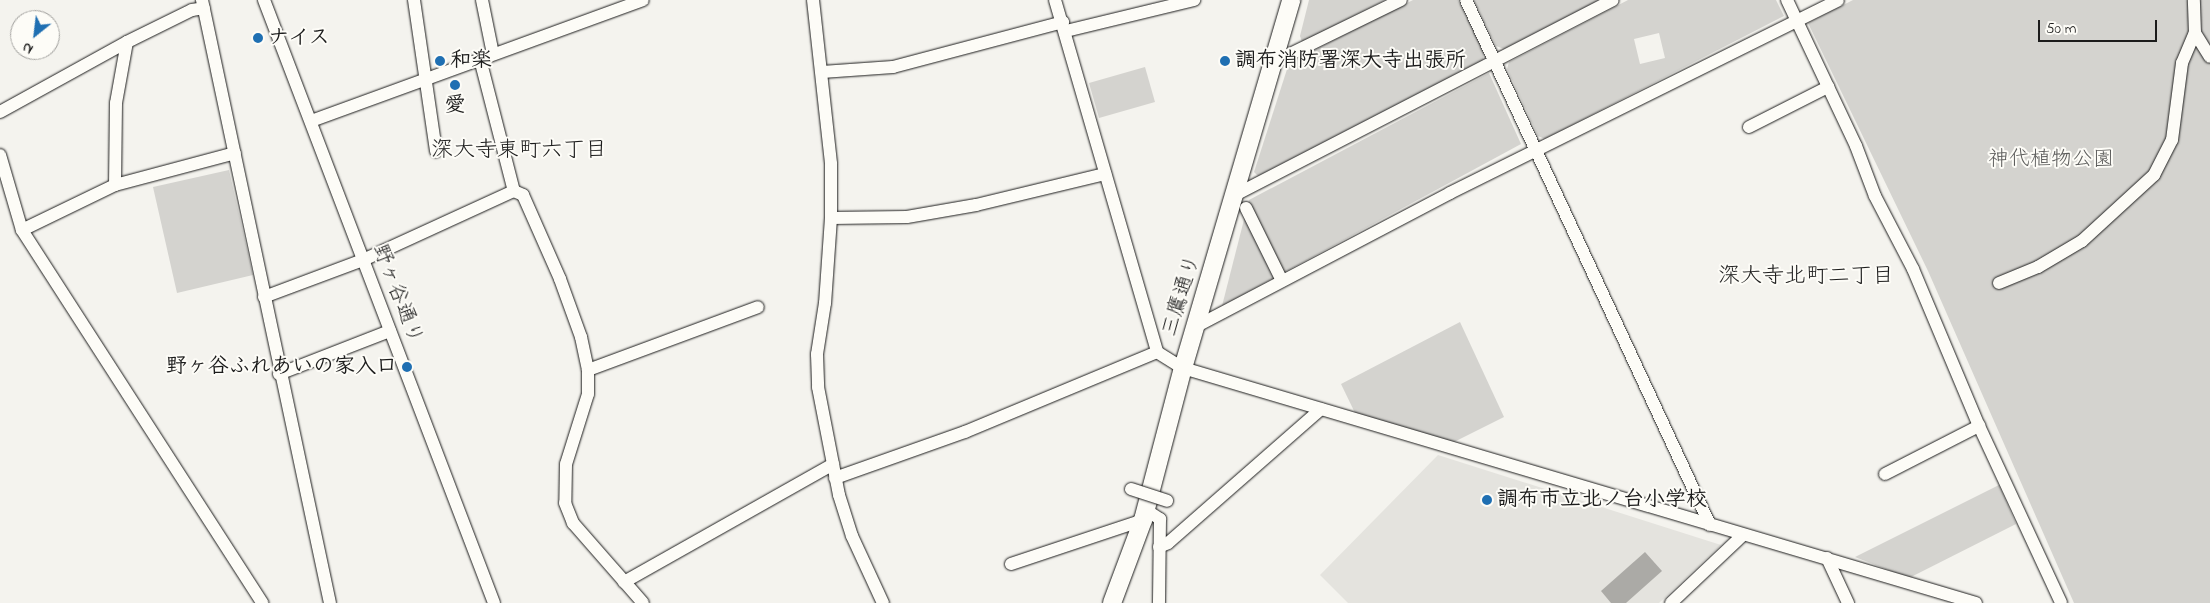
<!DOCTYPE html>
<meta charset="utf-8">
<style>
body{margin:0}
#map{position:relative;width:2210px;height:603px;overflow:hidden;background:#f4f3ee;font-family:"Indie Flower","Klee One",sans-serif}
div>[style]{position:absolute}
.built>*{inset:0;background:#e4e3de}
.green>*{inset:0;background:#d4d3cf}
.water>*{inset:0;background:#abaaa6}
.roads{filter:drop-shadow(0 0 1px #1c1c1c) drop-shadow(0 0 1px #1c1c1c)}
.street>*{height:12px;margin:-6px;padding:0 6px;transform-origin:6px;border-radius:6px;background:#fdfcf7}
.secondary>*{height:18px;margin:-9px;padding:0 9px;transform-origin:9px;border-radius:9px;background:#fdfcf7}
.bridges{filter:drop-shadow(0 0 1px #1c1c1c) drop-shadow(0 0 1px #1c1c1c)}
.street-bridge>*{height:12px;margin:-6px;padding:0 6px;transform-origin:6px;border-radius:6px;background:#fdfcf7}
.dots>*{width:14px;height:14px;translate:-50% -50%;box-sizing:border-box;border:2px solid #fdfcf7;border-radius:50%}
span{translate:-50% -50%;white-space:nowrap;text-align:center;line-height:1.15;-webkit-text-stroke:4px #fdfcf7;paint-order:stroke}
.poi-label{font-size:21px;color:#1c1c1c;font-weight:700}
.left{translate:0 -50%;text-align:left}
.right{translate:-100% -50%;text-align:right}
.park-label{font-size:21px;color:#5c5c5b}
.street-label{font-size:21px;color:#1c1c1c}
.neighbourhood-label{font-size:22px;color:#1c1c1c}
.north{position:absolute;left:10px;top:10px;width:50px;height:50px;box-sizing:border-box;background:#fdfcf7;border:1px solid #a3a29f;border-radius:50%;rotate:209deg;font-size:14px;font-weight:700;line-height:20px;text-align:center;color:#1c1c1c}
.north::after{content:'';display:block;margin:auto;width:18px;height:22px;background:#1f6fb2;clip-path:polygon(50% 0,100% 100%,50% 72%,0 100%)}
.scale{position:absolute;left:2038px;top:20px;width:119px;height:22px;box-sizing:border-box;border:2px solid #1c1c1c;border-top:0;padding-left:6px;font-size:15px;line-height:18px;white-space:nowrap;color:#1c1c1c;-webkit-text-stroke:4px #fdfcf7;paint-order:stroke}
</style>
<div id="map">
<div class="built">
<div style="clip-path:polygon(1438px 455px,1721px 545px,1659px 603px,1348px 603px,1320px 575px)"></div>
</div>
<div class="green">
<div style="clip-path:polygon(1309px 0,1385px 0,1302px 42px,1300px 36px)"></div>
<div style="clip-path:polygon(1413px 0,1458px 0,1484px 52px,1483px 60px,1258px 176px,1254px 172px,1289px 63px)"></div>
<div style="clip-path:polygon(1474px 0,1599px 0,1504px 49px,1496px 46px)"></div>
<div style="clip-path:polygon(evenodd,1628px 0,1776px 0,1784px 16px,1545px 139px,1538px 136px,1507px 69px,1509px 62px,1628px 0,1659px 33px,1665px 58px,1640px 64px,1634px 39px,1659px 33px)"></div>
<div style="clip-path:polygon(1853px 0,2210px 0,2210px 603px,2074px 603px,1928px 271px,1808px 23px)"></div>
<div style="clip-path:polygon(1145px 67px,1155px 102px,1099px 118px,1089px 83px)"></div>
<div style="clip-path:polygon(1489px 73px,1521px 144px,1222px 306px,1249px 200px)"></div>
<div style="clip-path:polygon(229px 170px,253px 275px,177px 293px,153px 187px)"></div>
<div style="clip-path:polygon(1460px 322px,1504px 417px,1454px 442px,1356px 415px,1341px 384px)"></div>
<div style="clip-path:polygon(1999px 485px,2016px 524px,1909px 578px,1855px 557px)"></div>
</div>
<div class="water">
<div style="clip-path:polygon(1645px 552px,1662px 571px,1626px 603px,1611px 603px,1601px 591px)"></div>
</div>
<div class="roads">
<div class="street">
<div style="left:202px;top:0;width:616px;rotate:78.02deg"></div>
<div style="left:264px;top:0;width:645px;rotate:69.12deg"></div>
<div style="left:414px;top:0;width:153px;rotate:81.7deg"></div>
<div style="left:482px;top:0;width:55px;rotate:78.5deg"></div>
<div style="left:813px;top:0;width:165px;rotate:83.7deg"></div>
<div style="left:831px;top:164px;width:54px;rotate:90deg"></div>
<div style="left:831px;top:218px;width:85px;rotate:94deg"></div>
<div style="left:825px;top:303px;width:52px;rotate:98.9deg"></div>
<div style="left:817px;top:354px;width:33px;rotate:88deg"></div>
<div style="left:818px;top:387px;width:110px;rotate:79deg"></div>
<div style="left:839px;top:495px;width:43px;rotate:72.4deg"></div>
<div style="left:852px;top:536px;width:74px;rotate:65.2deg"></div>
<div style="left:1055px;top:0;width:366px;rotate:73.8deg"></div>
<div style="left:1157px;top:352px;width:31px;rotate:32deg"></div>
<div style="left:1183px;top:368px;width:827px;rotate:16.51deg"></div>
<div style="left:1466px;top:0;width:579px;rotate:65.07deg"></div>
<div style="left:1787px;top:0;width:161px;rotate:64.7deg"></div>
<div style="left:1856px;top:146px;width:53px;rotate:69.2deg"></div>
<div style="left:1875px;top:196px;width:82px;rotate:62.5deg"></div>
<div style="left:1913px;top:269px;width:170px;rotate:67.2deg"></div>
<div style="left:1979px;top:426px;width:195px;rotate:65.1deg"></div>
<div style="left:1066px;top:31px;width:132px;rotate:-13.6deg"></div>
<div style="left:2195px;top:33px;width:28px;rotate:58deg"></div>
<div style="left:480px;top:59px;width:136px;rotate:75.6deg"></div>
<div style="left:514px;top:191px;width:10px;rotate:24deg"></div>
<div style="left:523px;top:195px;width:92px;rotate:66.2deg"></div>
<div style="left:560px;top:279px;width:62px;rotate:70.1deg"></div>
<div style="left:581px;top:337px;width:34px;rotate:78deg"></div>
<div style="left:588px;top:370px;width:24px;rotate:90deg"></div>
<div style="left:588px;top:394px;width:73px;rotate:107.4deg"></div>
<div style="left:566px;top:464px;width:39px;rotate:91deg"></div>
<div style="left:565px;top:503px;width:22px;rotate:68deg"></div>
<div style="left:573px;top:523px;width:106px;rotate:48.8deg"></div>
<div style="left:1274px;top:62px;width:141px;rotate:-26deg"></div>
<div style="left:822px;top:72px;width:71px;rotate:-4deg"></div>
<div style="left:893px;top:67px;width:176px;rotate:-14.8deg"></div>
<div style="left:0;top:112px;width:145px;rotate:-28.9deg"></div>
<div style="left:127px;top:42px;width:72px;rotate:-26.2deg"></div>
<div style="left:192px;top:10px;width:12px;rotate:-9deg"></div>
<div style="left:311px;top:121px;width:353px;rotate:-20deg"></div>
<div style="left:1749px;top:127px;width:89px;rotate:-26.9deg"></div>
<div style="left:0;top:155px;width:78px;rotate:73.7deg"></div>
<div style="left:22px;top:230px;width:444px;rotate:57.2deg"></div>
<div style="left:115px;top:185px;width:82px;rotate:-89.3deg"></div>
<div style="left:116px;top:103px;width:62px;rotate:-79.8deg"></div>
<div style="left:1235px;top:195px;width:425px;rotate:-27.3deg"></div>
<div style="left:1246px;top:208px;width:81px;rotate:63.7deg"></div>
<div style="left:831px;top:218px;width:76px;rotate:-0.8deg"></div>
<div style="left:907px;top:217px;width:70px;rotate:-9.9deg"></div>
<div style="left:976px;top:205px;width:133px;rotate:-13.5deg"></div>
<div style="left:22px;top:230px;width:103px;rotate:-25.8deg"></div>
<div style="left:115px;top:185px;width:124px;rotate:-14.9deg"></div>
<div style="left:1999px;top:283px;width:42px;rotate:-22.3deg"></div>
<div style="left:2038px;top:267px;width:51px;rotate:-30.6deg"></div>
<div style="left:2082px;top:241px;width:98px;rotate:-42.5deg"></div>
<div style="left:2154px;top:175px;width:39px;rotate:-63deg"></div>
<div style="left:2172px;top:140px;width:78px;rotate:-82.6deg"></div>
<div style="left:2182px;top:63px;width:33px;rotate:-67deg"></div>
<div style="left:2195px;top:33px;width:33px;rotate:-92deg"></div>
<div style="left:264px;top:297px;width:106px;rotate:-20.5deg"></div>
<div style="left:363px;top:260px;width:166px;rotate:-24.6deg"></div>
<div style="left:1197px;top:326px;width:286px;rotate:-27.7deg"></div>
<div style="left:1450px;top:193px;width:433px;rotate:-26.4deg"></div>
<div style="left:588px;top:370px;width:181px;rotate:-20.3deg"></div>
<div style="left:279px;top:374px;width:119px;rotate:-21.2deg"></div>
<div style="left:1885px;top:474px;width:106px;rotate:-27.1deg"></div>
<div style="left:835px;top:478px;width:138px;rotate:-19.5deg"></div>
<div style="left:965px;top:432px;width:208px;rotate:-22.6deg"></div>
<div style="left:1146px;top:510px;width:17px;rotate:33deg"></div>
<div style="left:1160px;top:519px;width:84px;rotate:90.7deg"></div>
<div style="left:1159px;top:547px;width:10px;rotate:-24deg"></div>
<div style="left:1168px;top:543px;width:203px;rotate:-41.2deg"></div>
<div style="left:1827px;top:558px;width:50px;rotate:65deg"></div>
<div style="left:1011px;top:564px;width:139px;rotate:-18.4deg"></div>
<div style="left:624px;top:582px;width:240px;rotate:-29.4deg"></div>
<div style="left:1671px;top:603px;width:99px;rotate:-43.4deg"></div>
</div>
<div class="secondary">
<div style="left:1112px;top:603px;width:89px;rotate:-69.5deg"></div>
<div style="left:1143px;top:520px;width:157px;rotate:-75.3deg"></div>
<div style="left:1183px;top:368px;width:384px;rotate:-73.6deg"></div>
</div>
</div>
<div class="bridges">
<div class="street-bridge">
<div style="left:1131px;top:489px;width:38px;rotate:18deg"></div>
</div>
</div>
<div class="dots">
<div style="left:258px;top:38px;background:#1f6fb2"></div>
<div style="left:440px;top:61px;background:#1f6fb2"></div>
<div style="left:1225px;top:61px;background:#1f6fb2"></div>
<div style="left:455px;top:85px;background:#1f6fb2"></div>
<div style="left:407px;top:367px;background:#1f6fb2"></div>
<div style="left:1487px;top:500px;background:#1f6fb2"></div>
</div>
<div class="poi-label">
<span class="left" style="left:268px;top:38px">ナイス</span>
<span class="left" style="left:450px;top:61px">和楽</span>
<span class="left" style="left:1235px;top:61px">調布消防署深大寺出張所</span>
<span style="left:455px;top:106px">愛</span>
<span class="right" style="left:397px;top:367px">野ヶ谷ふれあいの家入口</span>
<span class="left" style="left:1497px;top:500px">調布市立北ノ台小学校</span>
</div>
<div class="park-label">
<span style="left:2051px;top:160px">神代植物公園</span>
</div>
<div class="street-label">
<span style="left:397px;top:294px;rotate:69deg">野ヶ谷通り</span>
<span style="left:1182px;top:296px;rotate:-73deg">三鷹通り</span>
</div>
<div class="neighbourhood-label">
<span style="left:519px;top:152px">深大寺東町六丁目</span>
<span style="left:1806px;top:278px">深大寺北町二丁目</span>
</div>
<div class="north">N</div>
<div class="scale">50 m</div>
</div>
